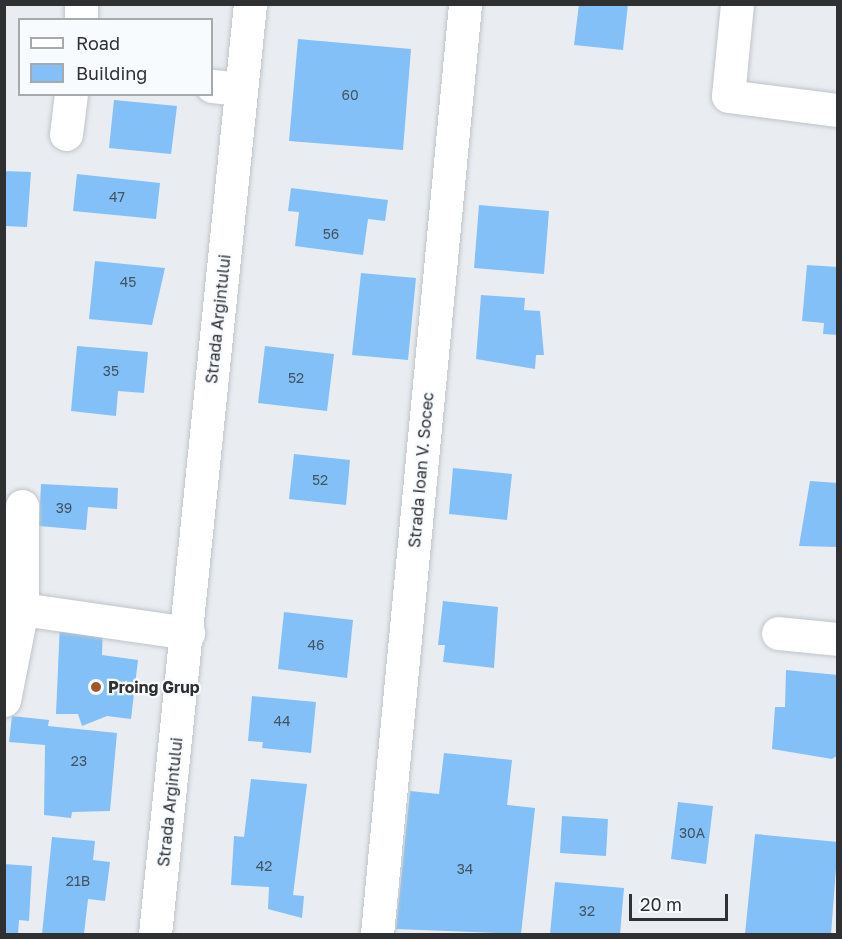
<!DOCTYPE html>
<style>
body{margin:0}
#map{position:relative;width:842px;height:939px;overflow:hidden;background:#e9edf2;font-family:"Golos Text",sans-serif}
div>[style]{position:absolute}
.building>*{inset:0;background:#82c0f7}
.roads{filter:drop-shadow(0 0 2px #bfc4c8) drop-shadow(0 0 2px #bfc4c8)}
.minor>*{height:33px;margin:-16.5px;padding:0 16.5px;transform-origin:16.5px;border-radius:16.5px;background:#fff}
.dots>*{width:16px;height:16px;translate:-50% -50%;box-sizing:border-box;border:3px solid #f7fbfe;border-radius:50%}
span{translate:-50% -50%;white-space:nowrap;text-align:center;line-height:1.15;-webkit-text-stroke:4.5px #f7fbfe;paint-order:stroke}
.number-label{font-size:14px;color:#435462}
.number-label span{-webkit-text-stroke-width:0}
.street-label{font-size:16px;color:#2e3031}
.poi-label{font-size:16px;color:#2e3031;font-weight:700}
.left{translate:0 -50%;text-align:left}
.frame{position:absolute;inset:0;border:6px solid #2e3031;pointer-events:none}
.legend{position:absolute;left:18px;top:18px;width:195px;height:78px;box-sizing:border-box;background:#f7fbfe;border:2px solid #a7aaac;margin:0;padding:8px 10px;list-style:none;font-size:18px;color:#2e3031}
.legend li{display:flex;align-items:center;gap:12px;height:30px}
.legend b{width:30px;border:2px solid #a7aaac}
.scale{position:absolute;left:629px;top:894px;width:99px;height:27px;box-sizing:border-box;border:3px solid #2e3031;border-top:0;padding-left:8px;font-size:18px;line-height:21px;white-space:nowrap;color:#2e3031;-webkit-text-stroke:4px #f7fbfe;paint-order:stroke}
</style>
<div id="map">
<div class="building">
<div style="clip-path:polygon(579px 4px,628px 4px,623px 50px,574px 45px)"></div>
<div style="clip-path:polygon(298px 39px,411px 49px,403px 150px,289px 141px)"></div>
<div style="clip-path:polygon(114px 100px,177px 106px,171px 154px,109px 148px)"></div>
<div style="clip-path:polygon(4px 171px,31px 172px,27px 227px,4px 226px)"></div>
<div style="clip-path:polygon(77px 174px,160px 183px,156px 219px,73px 211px)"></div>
<div style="clip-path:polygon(291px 188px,388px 200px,385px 221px,368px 219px,363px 255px,295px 246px,299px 212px,288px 211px)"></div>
<div style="clip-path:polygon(479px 205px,549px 211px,544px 274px,474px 268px)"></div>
<div style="clip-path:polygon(95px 261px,165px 268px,152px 325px,89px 319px)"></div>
<div style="clip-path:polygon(807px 265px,838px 267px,838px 335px,823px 334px,824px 323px,802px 321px)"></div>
<div style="clip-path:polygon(361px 273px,416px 278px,408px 360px,352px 355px)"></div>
<div style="clip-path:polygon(481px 295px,525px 298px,524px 310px,540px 311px,544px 355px,536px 355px,535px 369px,476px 359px)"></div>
<div style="clip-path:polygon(77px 346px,148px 352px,144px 393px,118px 391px,116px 416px,71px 411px)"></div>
<div style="clip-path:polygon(265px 346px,334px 354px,327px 411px,258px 403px)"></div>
<div style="clip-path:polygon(294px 454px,350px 460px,346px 505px,289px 499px)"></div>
<div style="clip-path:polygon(453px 468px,512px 474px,507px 520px,449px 514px)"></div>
<div style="clip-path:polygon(810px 481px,838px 483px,838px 547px,799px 546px)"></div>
<div style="clip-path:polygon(41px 484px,118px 488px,117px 509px,88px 507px,86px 530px,39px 526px)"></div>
<div style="clip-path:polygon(443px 601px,498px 607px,494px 668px,443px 662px,445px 645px,438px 645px)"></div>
<div style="clip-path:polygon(284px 612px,353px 620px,347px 678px,278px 669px)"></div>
<div style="clip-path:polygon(60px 622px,103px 626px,102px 655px,138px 660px,131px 719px,107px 716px,82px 726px,78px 714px,56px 714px)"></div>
<div style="clip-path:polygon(786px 670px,838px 675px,838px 755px,832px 759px,772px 749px,775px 707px,785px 707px)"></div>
<div style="clip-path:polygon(252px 696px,316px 702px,311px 753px,262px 748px,263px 742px,248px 741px)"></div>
<div style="clip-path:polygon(12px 716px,49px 720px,48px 726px,117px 733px,110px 811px,72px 812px,71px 818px,44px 815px,45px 745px,9px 742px)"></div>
<div style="clip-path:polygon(444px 753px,512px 760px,507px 805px,535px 808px,521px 934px,396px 929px,410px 791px,439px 794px)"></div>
<div style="clip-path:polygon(251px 779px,307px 784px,293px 895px,304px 896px,302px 918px,268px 909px,269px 887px,231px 885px,234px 836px,244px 837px)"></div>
<div style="clip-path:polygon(678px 802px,713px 806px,706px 864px,671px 859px)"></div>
<div style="clip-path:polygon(562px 816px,608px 819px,606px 856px,560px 853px)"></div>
<div style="clip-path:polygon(755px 834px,838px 842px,831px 934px,745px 934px)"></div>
<div style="clip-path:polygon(52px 837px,95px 841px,93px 860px,110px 862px,105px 901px,88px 899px,84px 934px,42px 934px)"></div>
<div style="clip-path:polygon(4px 864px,32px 866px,29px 921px,19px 920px,18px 934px,4px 934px)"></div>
<div style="clip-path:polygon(555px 882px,624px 888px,620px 934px,550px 934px)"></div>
</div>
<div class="roads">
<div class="minor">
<div style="left:737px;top:4px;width:92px;rotate:95.6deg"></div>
<div style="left:728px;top:96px;width:111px;rotate:7.3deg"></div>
<div style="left:81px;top:20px;width:16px;rotate:-90deg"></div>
<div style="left:212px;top:86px;width:29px;rotate:6deg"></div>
<div style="left:66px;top:134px;width:40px;rotate:-82.9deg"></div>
<div style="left:22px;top:609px;width:168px;rotate:8.2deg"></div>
<div style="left:778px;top:633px;width:60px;rotate:5.7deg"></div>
<div style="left:4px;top:700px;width:93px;rotate:-78.8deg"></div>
<div style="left:22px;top:609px;width:103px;rotate:-90deg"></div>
<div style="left:155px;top:934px;width:935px;rotate:-84.17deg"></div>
<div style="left:377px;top:934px;width:934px;rotate:-84.59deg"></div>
</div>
</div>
<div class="dots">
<div style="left:96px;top:687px;background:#9d582b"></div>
</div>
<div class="number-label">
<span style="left:350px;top:95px">60</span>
<span style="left:117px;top:197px">47</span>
<span style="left:331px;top:234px">56</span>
<span style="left:128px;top:282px">45</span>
<span style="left:111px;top:371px">35</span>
<span style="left:296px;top:378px">52</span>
<span style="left:320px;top:480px">52</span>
<span style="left:64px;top:508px">39</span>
<span style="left:316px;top:645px">46</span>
<span style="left:282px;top:721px">44</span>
<span style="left:79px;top:761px">23</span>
<span style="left:692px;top:833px">30A</span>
<span style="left:264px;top:866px">42</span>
<span style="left:465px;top:869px">34</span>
<span style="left:78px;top:881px">21B</span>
<span style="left:587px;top:911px">32</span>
</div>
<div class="street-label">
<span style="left:218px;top:319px;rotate:-84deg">Strada Argintului</span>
<span style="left:421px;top:470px;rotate:-85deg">Strada Ioan V. Socec</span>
<span style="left:170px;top:802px;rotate:-84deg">Strada Argintului</span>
</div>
<div class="poi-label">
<span class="left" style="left:108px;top:687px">Proing Grup</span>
</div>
<div class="frame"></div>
<ul class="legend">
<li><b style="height:8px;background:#fff"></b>Road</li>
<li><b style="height:16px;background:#82c0f7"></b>Building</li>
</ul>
<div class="scale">20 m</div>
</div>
